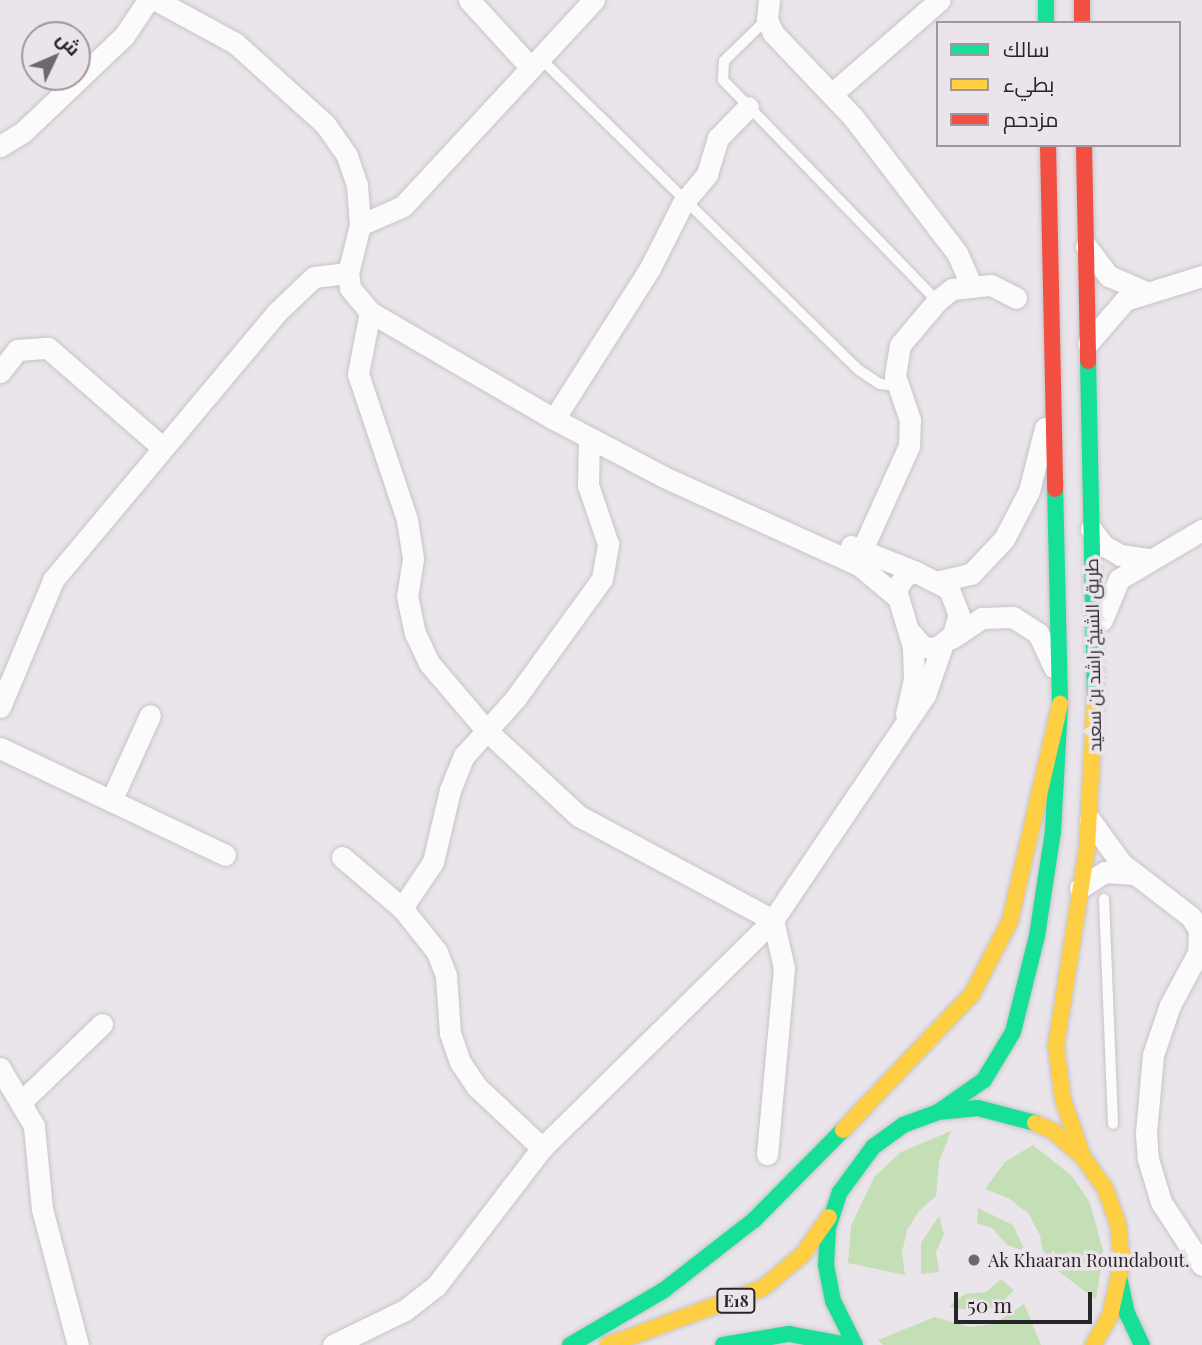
<!DOCTYPE html>
<meta charset="utf-8">
<style>
body{margin:0}
#map{position:relative;width:1202px;height:1345px;overflow:hidden;background:#eae5ea;font-family:"Playfair Display",Cairo,serif}
div>[style]{position:absolute}
.green>*{inset:0;background:#c4deb5}
.roads{filter:drop-shadow(0 0 2px #c7c4c7) drop-shadow(0 0 2px #c7c4c7)}
.lane>*{height:10px;margin:-5px;padding:0 5px;transform-origin:5px;border-radius:5px;background:#fcfbfc}
.street>*{height:21px;margin:-10.5px;padding:0 10.5px;transform-origin:10.5px;border-radius:10.5px;background:#fcfbfc}
.fast>*{height:16px;margin:-8px;padding:0 8px;transform-origin:8px;border-radius:8px;background:#16e098}
.slow>*{height:16px;margin:-8px;padding:0 8px;transform-origin:8px;border-radius:8px;background:#ffcf43}
.jam>*{height:16px;margin:-8px;padding:0 8px;transform-origin:8px;border-radius:8px;background:#f24e42}
.dots>*{width:19px;height:19px;translate:-50% -50%;box-sizing:border-box;border:4px solid #ebe4eb;border-radius:50%}
span{translate:-50% -50%;white-space:nowrap;text-align:center;line-height:1.15;-webkit-text-stroke:7px #ebe4eb;paint-order:stroke}
.shield-label span{padding:2px 5px;background:#ebe4eb;border:2px solid;border-radius:5px;-webkit-text-stroke-width:0}
.shield-label{font-size:16px;color:#282528;font-weight:700}
.street-label{font-size:18px;color:#282528}
.poi-label{font-size:18px;color:#282528}
.left{translate:0 -50%;text-align:left}
.legend{position:absolute;left:936px;top:21px;width:245px;height:126px;box-sizing:border-box;background:#ebe4eb;border:2px solid #9d989d;margin:0;padding:9px 12px;list-style:none;font-size:21px;color:#282528}
.legend li{display:flex;align-items:center;gap:14px;height:35px}
.legend b{width:35px;border:2px solid #9d989d}
.north{position:absolute;left:21px;top:21px;width:70px;height:70px;box-sizing:border-box;background:#ebe4eb;border:2px solid #9d989d;border-radius:50%;rotate:46deg;font-size:19px;font-weight:700;line-height:28px;text-align:center;color:#282528}
.north::after{content:'';display:block;margin:auto;width:24px;height:32px;background:#6c686c;clip-path:polygon(50% 0,100% 100%,50% 72%,0 100%)}
.scale{position:absolute;left:954px;top:1292px;width:138px;height:32px;box-sizing:border-box;border:4px solid #282528;border-top:0;padding-left:9px;font-size:21px;line-height:24px;white-space:nowrap;color:#282528;-webkit-text-stroke:5px #ebe4eb;paint-order:stroke}
</style>
<div id="map">
<div class="green">
<div style="clip-path:polygon(951px 1131px,939px 1162px,936px 1196px,919px 1211px,907px 1230px,902px 1253px,905px 1275px,848px 1263px,851px 1226px,874px 1177px,901px 1152px)"></div>
<div style="clip-path:polygon(1033px 1145px,1072px 1176px,1090px 1203px,1103px 1251px,1096px 1300px,1044px 1260px,1040px 1235px,1028px 1213px,1008px 1198px,985px 1189px,1005px 1162px)"></div>
<div style="clip-path:polygon(978px 1208px,1013px 1225px,1025px 1251px,1007px 1245px,992px 1228px,977px 1223px)"></div>
<div style="clip-path:polygon(939px 1216px,944px 1234px,936px 1252px,939px 1272px,921px 1274px,921px 1243px)"></div>
<div style="clip-path:polygon(1001px 1279px,1014px 1290px,999px 1305px,979px 1312px,949px 1307px,965px 1294px,986px 1292px)"></div>
<div style="clip-path:polygon(1024px 1304px,1041px 1345px,883px 1345px,878px 1340px,935px 1317px,970px 1327px,994px 1324px)"></div>
</div>
<div class="roads">
<div class="lane">
<div style="left:767px;top:19px;width:60px;rotate:135.7deg"></div>
<div style="left:724px;top:61px;width:19px;rotate:93deg"></div>
<div style="left:723px;top:80px;width:308px;rotate:45.9deg"></div>
<div style="left:540px;top:58px;width:446px;rotate:44.4deg"></div>
<div style="left:859px;top:370px;width:25px;rotate:34deg"></div>
<div style="left:880px;top:384px;width:17px;rotate:7deg"></div>
<div style="left:1104px;top:899px;width:225px;rotate:87.7deg"></div>
</div>
<div class="street">
<div style="left:156px;top:0;width:90px;rotate:28.6deg"></div>
<div style="left:235px;top:43px;width:121px;rotate:42deg"></div>
<div style="left:325px;top:124px;width:39px;rotate:55deg"></div>
<div style="left:347px;top:156px;width:31px;rotate:71deg"></div>
<div style="left:357px;top:185px;width:40px;rotate:85.7deg"></div>
<div style="left:360px;top:225px;width:49px;rotate:104deg"></div>
<div style="left:348px;top:273px;width:15px;rotate:82deg"></div>
<div style="left:350px;top:288px;width:31px;rotate:50deg"></div>
<div style="left:370px;top:312px;width:213px;rotate:30.2deg"></div>
<div style="left:554px;top:419px;width:124px;rotate:27.8deg"></div>
<div style="left:664px;top:477px;width:214px;rotate:24.3deg"></div>
<div style="left:859px;top:565px;width:48px;rotate:40deg"></div>
<div style="left:469px;top:0;width:92px;rotate:47.6deg"></div>
<div style="left:769px;top:0;width:19px;rotate:96deg"></div>
<div style="left:767px;top:19px;width:15px;rotate:67deg"></div>
<div style="left:773px;top:33px;width:116px;rotate:46.4deg"></div>
<div style="left:853px;top:117px;width:171px;rotate:52.6deg"></div>
<div style="left:957px;top:253px;width:34px;rotate:66deg"></div>
<div style="left:834px;top:92px;width:140px;rotate:-41deg"></div>
<div style="left:0;top:146px;width:26px;rotate:-31deg"></div>
<div style="left:22px;top:133px;width:141px;rotate:-43.6deg"></div>
<div style="left:124px;top:36px;width:43px;rotate:-56.3deg"></div>
<div style="left:360px;top:225px;width:47px;rotate:-23.8deg"></div>
<div style="left:403px;top:206px;width:281px;rotate:-47.2deg"></div>
<div style="left:1086px;top:246px;width:38px;rotate:53deg"></div>
<div style="left:1109px;top:276px;width:40px;rotate:23.4deg"></div>
<div style="left:370px;top:312px;width:63px;rotate:101deg"></div>
<div style="left:358px;top:374px;width:154px;rotate:71.4deg"></div>
<div style="left:407px;top:520px;width:39px;rotate:81deg"></div>
<div style="left:413px;top:559px;width:37px;rotate:99deg"></div>
<div style="left:407px;top:596px;width:38px;rotate:78deg"></div>
<div style="left:415px;top:633px;width:33px;rotate:65deg"></div>
<div style="left:429px;top:663px;width:88px;rotate:49.6deg"></div>
<div style="left:486px;top:730px;width:127px;rotate:42.8deg"></div>
<div style="left:579px;top:816px;width:220px;rotate:28.2deg"></div>
<div style="left:773px;top:920px;width:49px;rotate:77.1deg"></div>
<div style="left:784px;top:968px;width:187px;rotate:95.2deg"></div>
<div style="left:1088px;top:343px;width:57px;rotate:-49.3deg"></div>
<div style="left:1125px;top:300px;width:81px;rotate:-17.3deg"></div>
<div style="left:0;top:372px;width:28px;rotate:-52deg"></div>
<div style="left:17px;top:350px;width:31px;rotate:-4deg"></div>
<div style="left:48px;top:348px;width:152px;rotate:41deg"></div>
<div style="left:554px;top:419px;width:177px;rotate:-57.5deg"></div>
<div style="left:649px;top:270px;width:75px;rotate:-63.1deg"></div>
<div style="left:683px;top:203px;width:38px;rotate:-50deg"></div>
<div style="left:707px;top:174px;width:38px;rotate:-73deg"></div>
<div style="left:718px;top:138px;width:43px;rotate:-45.9deg"></div>
<div style="left:1091px;top:529px;width:20px;rotate:53deg"></div>
<div style="left:1103px;top:545px;width:20px;rotate:30deg"></div>
<div style="left:1120px;top:555px;width:30px;rotate:8deg"></div>
<div style="left:851px;top:546px;width:70px;rotate:21.8deg"></div>
<div style="left:862px;top:550px;width:114px;rotate:-65.7deg"></div>
<div style="left:909px;top:446px;width:26px;rotate:-88deg"></div>
<div style="left:910px;top:420px;width:46px;rotate:-108.8deg"></div>
<div style="left:895px;top:376px;width:31px;rotate:-81deg"></div>
<div style="left:900px;top:345px;width:57px;rotate:-49.9deg"></div>
<div style="left:937px;top:301px;width:19px;rotate:-39deg"></div>
<div style="left:952px;top:289px;width:39px;rotate:-6deg"></div>
<div style="left:991px;top:285px;width:28px;rotate:27deg"></div>
<div style="left:940px;top:581px;width:32px;rotate:-13deg"></div>
<div style="left:971px;top:574px;width:48px;rotate:-46.7deg"></div>
<div style="left:1004px;top:539px;width:54px;rotate:-62.5deg"></div>
<div style="left:1029px;top:491px;width:65px;rotate:-75.7deg"></div>
<div style="left:1102px;top:620px;width:44px;rotate:-67.5deg"></div>
<div style="left:1119px;top:579px;width:96px;rotate:-30.6deg"></div>
<div style="left:952px;top:638px;width:36px;rotate:-34deg"></div>
<div style="left:982px;top:618px;width:31px;rotate:-2deg"></div>
<div style="left:1013px;top:617px;width:30px;rotate:33deg"></div>
<div style="left:1038px;top:633px;width:38px;rotate:65deg"></div>
<div style="left:0;top:707px;width:138px;rotate:-67.3deg"></div>
<div style="left:53px;top:580px;width:348px;rotate:-50.1deg"></div>
<div style="left:276px;top:313px;width:52px;rotate:-43.5deg"></div>
<div style="left:314px;top:277px;width:34px;rotate:-7deg"></div>
<div style="left:906px;top:714px;width:37px;rotate:-77deg"></div>
<div style="left:914px;top:678px;width:31px;rotate:-92deg"></div>
<div style="left:913px;top:647px;width:59px;rotate:-106.6deg"></div>
<div style="left:896px;top:590px;width:17px;rotate:-59deg"></div>
<div style="left:905px;top:575px;width:11px;rotate:-15deg"></div>
<div style="left:916px;top:572px;width:37px;rotate:27deg"></div>
<div style="left:949px;top:589px;width:28px;rotate:69deg"></div>
<div style="left:959px;top:615px;width:22px;rotate:108deg"></div>
<div style="left:952px;top:636px;width:20px;rotate:143deg"></div>
<div style="left:936px;top:648px;width:13px;rotate:-176deg"></div>
<div style="left:923px;top:647px;width:20px;rotate:-131deg"></div>
<div style="left:0;top:748px;width:249px;rotate:25.4deg"></div>
<div style="left:111px;top:801px;width:94px;rotate:-65.6deg"></div>
<div style="left:1090px;top:820px;width:53px;rotate:54.2deg"></div>
<div style="left:1121px;top:863px;width:88px;rotate:37.6deg"></div>
<div style="left:1191px;top:917px;width:15px;rotate:58deg"></div>
<div style="left:1199px;top:930px;width:23px;rotate:92deg"></div>
<div style="left:1198px;top:953px;width:59px;rotate:118.3deg"></div>
<div style="left:1170px;top:1005px;width:53px;rotate:108.8deg"></div>
<div style="left:1153px;top:1055px;width:78px;rotate:95.1deg"></div>
<div style="left:1146px;top:1133px;width:26px;rotate:86deg"></div>
<div style="left:1148px;top:1159px;width:45px;rotate:73.2deg"></div>
<div style="left:1161px;top:1202px;width:75px;rotate:56.9deg"></div>
<div style="left:342px;top:857px;width:79px;rotate:40.4deg"></div>
<div style="left:402px;top:908px;width:56px;rotate:51.5deg"></div>
<div style="left:437px;top:952px;width:26px;rotate:69deg"></div>
<div style="left:446px;top:976px;width:57px;rotate:86deg"></div>
<div style="left:450px;top:1033px;width:31px;rotate:71deg"></div>
<div style="left:460px;top:1062px;width:30px;rotate:56deg"></div>
<div style="left:477px;top:1087px;width:89px;rotate:43.2deg"></div>
<div style="left:1080px;top:888px;width:30px;rotate:-33deg"></div>
<div style="left:1105px;top:872px;width:30px;rotate:4deg"></div>
<div style="left:402px;top:908px;width:55px;rotate:-56deg"></div>
<div style="left:433px;top:862px;width:74px;rotate:-76.7deg"></div>
<div style="left:450px;top:790px;width:37px;rotate:-68deg"></div>
<div style="left:464px;top:756px;width:76px;rotate:-48.2deg"></div>
<div style="left:515px;top:699px;width:148px;rotate:-54.1deg"></div>
<div style="left:602px;top:579px;width:36px;rotate:-80deg"></div>
<div style="left:608px;top:544px;width:62px;rotate:-108.7deg"></div>
<div style="left:588px;top:485px;width:47px;rotate:-88.8deg"></div>
<div style="left:0;top:1068px;width:67px;rotate:59.6deg"></div>
<div style="left:34px;top:1126px;width:83px;rotate:84.5deg"></div>
<div style="left:42px;top:1209px;width:141px;rotate:75.2deg"></div>
<div style="left:22px;top:1101px;width:111px;rotate:-43.9deg"></div>
<div style="left:333px;top:1345px;width:80px;rotate:-25.9deg"></div>
<div style="left:405px;top:1310px;width:39px;rotate:-38deg"></div>
<div style="left:436px;top:1286px;width:174px;rotate:-52.5deg"></div>
<div style="left:542px;top:1148px;width:325px;rotate:-44.6deg"></div>
<div style="left:773px;top:920px;width:272px;rotate:-56deg"></div>
<div style="left:925px;top:695px;width:52px;rotate:-70.9deg"></div>
</div>
<div class="fast">
<div style="left:1046px;top:0;width:23px;rotate:90deg"></div>
<div style="left:1088px;top:361px;width:338px;rotate:88.8deg"></div>
<div style="left:938px;top:1112px;width:56px;rotate:-34.8deg"></div>
<div style="left:984px;top:1080px;width:56px;rotate:-58.9deg"></div>
<div style="left:1013px;top:1032px;width:99px;rotate:-76deg"></div>
<div style="left:1037px;top:936px;width:106px;rotate:-81.3deg"></div>
<div style="left:1053px;top:831px;width:127px;rotate:-86.8deg"></div>
<div style="left:1060px;top:704px;width:215px;rotate:-91.3deg"></div>
<div style="left:1120px;top:1281px;width:33px;rotate:78deg"></div>
<div style="left:1127px;top:1313px;width:35px;rotate:65deg"></div>
<div style="left:570px;top:1345px;width:109px;rotate:-30.3deg"></div>
<div style="left:664px;top:1290px;width:114px;rotate:-37.9deg"></div>
<div style="left:754px;top:1220px;width:127px;rotate:-45.3deg"></div>
<div style="left:723px;top:1345px;width:67px;rotate:-9.5deg"></div>
<div style="left:789px;top:1334px;width:59px;rotate:10.7deg"></div>
<div style="left:855px;top:1345px;width:49px;rotate:-116.6deg"></div>
<div style="left:833px;top:1301px;width:37px;rotate:-101deg"></div>
<div style="left:826px;top:1265px;width:37px;rotate:-87deg"></div>
<div style="left:828px;top:1228px;width:38px;rotate:-72deg"></div>
<div style="left:840px;top:1192px;width:56px;rotate:-53.7deg"></div>
<div style="left:873px;top:1147px;width:37px;rotate:-36deg"></div>
<div style="left:903px;top:1125px;width:37px;rotate:-20deg"></div>
<div style="left:938px;top:1112px;width:40px;rotate:-5.7deg"></div>
<div style="left:978px;top:1108px;width:59px;rotate:14.7deg"></div>
</div>
<div class="slow">
<div style="left:1035px;top:1123px;width:20px;rotate:24deg"></div>
<div style="left:1053px;top:1131px;width:40px;rotate:41deg"></div>
<div style="left:1083px;top:1157px;width:38px;rotate:55deg"></div>
<div style="left:1105px;top:1188px;width:38px;rotate:70deg"></div>
<div style="left:1118px;top:1224px;width:38px;rotate:84deg"></div>
<div style="left:1122px;top:1262px;width:55px;rotate:102.5deg"></div>
<div style="left:1110px;top:1316px;width:34px;rotate:120deg"></div>
<div style="left:843px;top:1130px;width:187px;rotate:-46.5deg"></div>
<div style="left:972px;top:994px;width:82px;rotate:-62.5deg"></div>
<div style="left:1010px;top:921px;width:223px;rotate:-77deg"></div>
<div style="left:1083px;top:1157px;width:60px;rotate:-109.3deg"></div>
<div style="left:1063px;top:1100px;width:54px;rotate:-97.4deg"></div>
<div style="left:1056px;top:1046px;width:200px;rotate:-81.1deg"></div>
<div style="left:1087px;top:848px;width:149px;rotate:-86.9deg"></div>
<div style="left:608px;top:1345px;width:165px;rotate:-20.2deg"></div>
<div style="left:763px;top:1288px;width:52px;rotate:-40.4deg"></div>
<div style="left:803px;top:1254px;width:45px;rotate:-54.9deg"></div>
</div>
<div class="jam">
<div style="left:1082px;top:0;width:23px;rotate:90deg"></div>
<div style="left:1048px;top:145px;width:344px;rotate:88.8deg"></div>
<div style="left:1084px;top:145px;width:216px;rotate:88.9deg"></div>
</div>
</div>
<div class="dots">
<div style="left:974px;top:1260px;background:#6c686c"></div>
</div>
<div class="shield-label">
<span style="left:736px;top:1301px">E18</span>
</div>
<div class="street-label">
<span style="left:1093px;top:655px;rotate:-91deg">طريق الشيخ راشد بن سعيد</span>
</div>
<div class="poi-label">
<span class="left" style="left:988px;top:1260px">Ak Khaaran Roundabout.</span>
</div>
<ul class="legend">
<li><b style="height:9px;background:#16e098"></b>سالك</li>
<li><b style="height:9px;background:#ffcf43"></b>بطيء</li>
<li><b style="height:9px;background:#f24e42"></b>مزدحم</li>
</ul>
<div class="north">ش</div>
<div class="scale">50 m</div>
</div>
